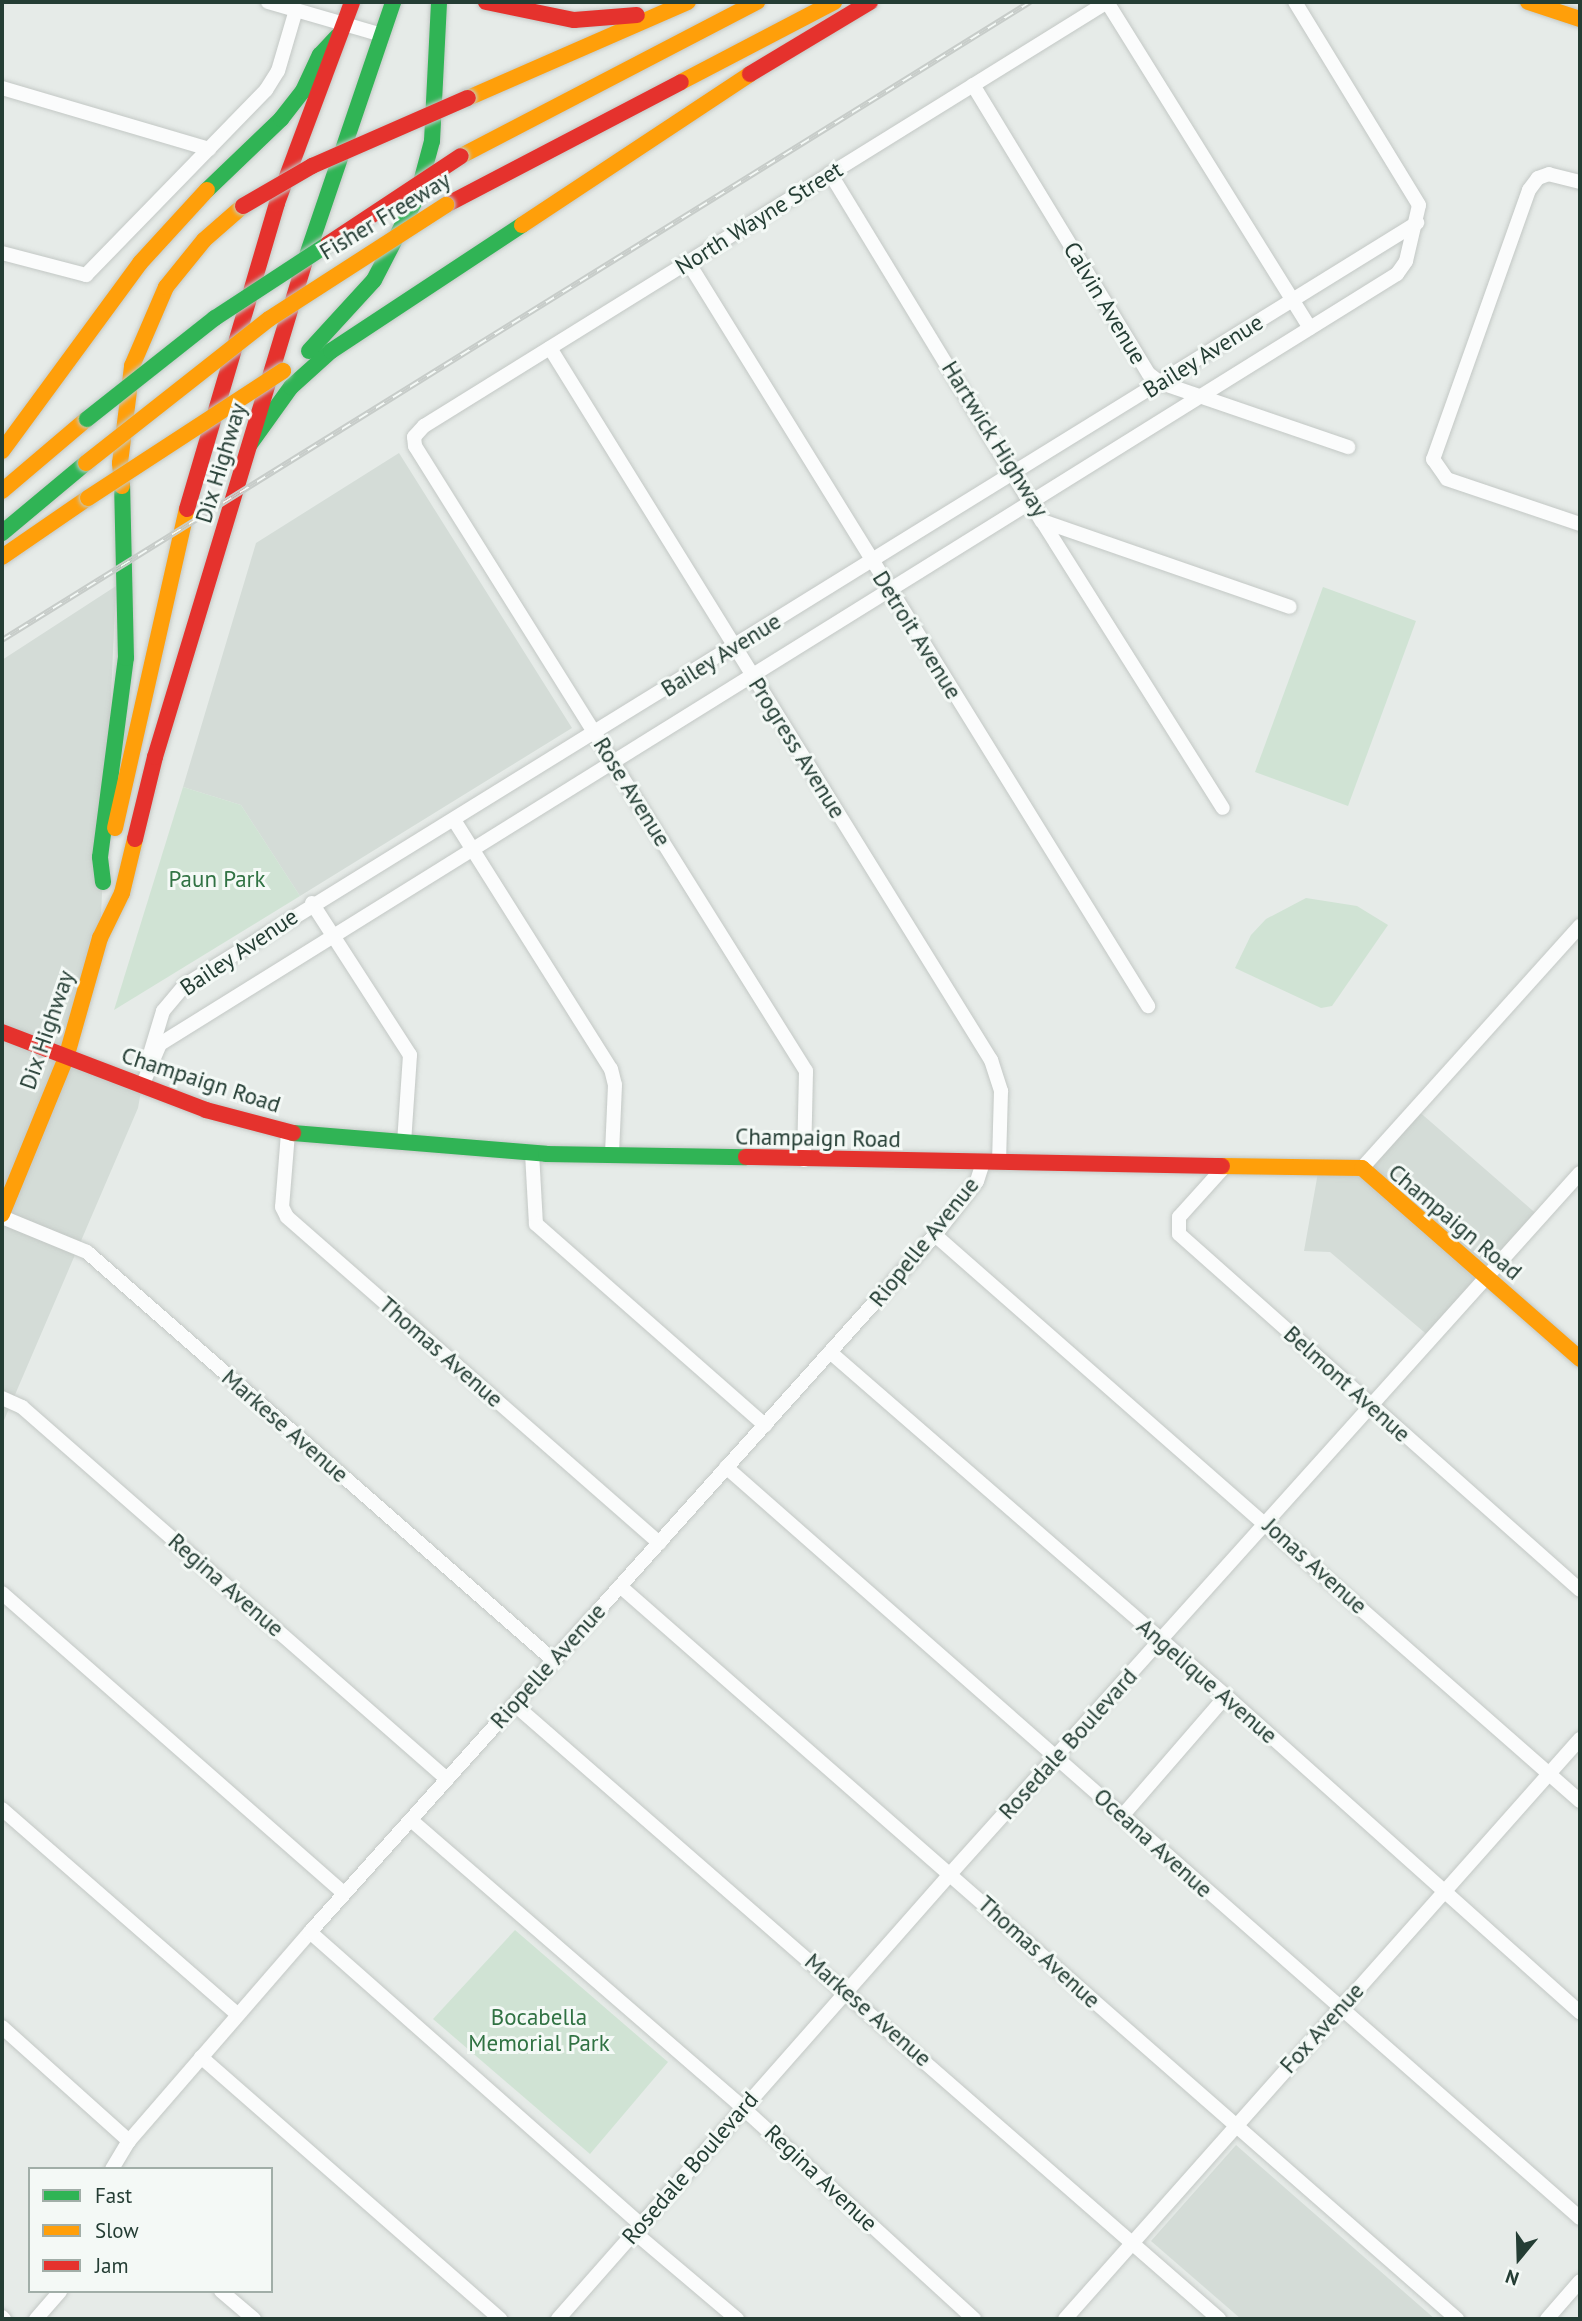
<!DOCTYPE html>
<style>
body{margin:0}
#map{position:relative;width:1582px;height:2321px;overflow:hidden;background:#e6ebe8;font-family:"PT Sans",sans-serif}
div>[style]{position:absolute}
.built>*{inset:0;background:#d4dcd7}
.green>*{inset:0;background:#d0e3d4}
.roads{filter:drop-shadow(0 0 2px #c3c8c5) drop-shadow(0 0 2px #c3c8c5)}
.street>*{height:14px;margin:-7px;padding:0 7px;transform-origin:7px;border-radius:7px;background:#fbfcfc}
.fast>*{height:16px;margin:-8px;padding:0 8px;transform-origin:8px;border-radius:8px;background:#30b455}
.slow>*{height:16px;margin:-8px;padding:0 8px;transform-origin:8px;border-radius:8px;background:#ff9f0a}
.jam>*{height:16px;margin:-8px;padding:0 8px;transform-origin:8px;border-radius:8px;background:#e5322d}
.rail>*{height:6px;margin-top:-3px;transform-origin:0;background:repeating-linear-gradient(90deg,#f4f9f6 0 10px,#c7ccc9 0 20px);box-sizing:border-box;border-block:2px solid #c7ccc9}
.bridges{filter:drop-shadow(0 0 2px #c2cac7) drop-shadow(0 0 2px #c2cac7)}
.fast-bridge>*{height:16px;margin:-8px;padding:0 8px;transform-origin:8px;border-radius:8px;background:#30b455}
.slow-bridge>*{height:16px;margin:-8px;padding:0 8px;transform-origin:8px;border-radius:8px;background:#ff9f0a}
.jam-bridge>*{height:16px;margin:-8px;padding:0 8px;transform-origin:8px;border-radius:8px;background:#e5322d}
span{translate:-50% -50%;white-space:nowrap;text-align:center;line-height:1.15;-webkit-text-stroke:6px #f4f9f6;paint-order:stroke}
.street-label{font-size:23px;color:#243d34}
.park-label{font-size:23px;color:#307243}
.frame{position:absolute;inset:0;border:4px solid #243d34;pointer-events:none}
.legend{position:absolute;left:28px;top:2167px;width:245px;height:126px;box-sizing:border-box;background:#f4f9f6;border:2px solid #a1aea8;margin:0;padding:9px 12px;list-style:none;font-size:21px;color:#243d34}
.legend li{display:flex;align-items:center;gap:14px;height:35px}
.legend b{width:35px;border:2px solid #a1aea8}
.north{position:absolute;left:1484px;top:2223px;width:70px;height:70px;-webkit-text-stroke:5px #f4f9f6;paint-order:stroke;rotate:199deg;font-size:19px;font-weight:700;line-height:28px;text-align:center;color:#243d34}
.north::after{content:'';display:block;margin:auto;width:24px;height:32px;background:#243d34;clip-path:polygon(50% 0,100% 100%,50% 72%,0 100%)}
</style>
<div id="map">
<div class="built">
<div style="clip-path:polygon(399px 453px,572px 728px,300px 896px,241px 805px,183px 787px,256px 543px)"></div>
<div style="clip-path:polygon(116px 586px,100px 938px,66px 1057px,142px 1086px,138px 1108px,2px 1425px,2px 660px)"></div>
<div style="clip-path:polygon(1416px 1109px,1540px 1217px,1431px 1338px,1330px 1252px,1304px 1251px,1319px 1167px,1362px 1168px)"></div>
<div style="clip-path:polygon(1236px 2145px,1435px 2319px,1241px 2319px,1151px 2241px)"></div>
</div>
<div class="green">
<div style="clip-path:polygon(1323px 587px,1416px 621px,1348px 806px,1255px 772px)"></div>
<div style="clip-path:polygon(183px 787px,241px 805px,300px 896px,114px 1010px)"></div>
<div style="clip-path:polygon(1306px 898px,1357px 906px,1388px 925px,1332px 1006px,1321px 1008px,1235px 968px,1251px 935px,1266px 919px)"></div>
<div style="clip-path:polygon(515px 1930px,668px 2062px,590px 2154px,433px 2019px)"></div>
</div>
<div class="roads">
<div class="street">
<div style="left:268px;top:2px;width:119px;rotate:16.1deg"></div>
<div style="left:1107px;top:2px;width:384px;rotate:58.1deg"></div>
<div style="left:973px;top:85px;width:338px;rotate:58.7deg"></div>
<div style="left:1149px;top:374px;width:15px;rotate:37deg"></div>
<div style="left:1161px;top:383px;width:198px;rotate:18.9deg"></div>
<div style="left:2px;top:88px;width:216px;rotate:16.4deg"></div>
<div style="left:830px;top:173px;width:407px;rotate:58.7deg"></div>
<div style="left:1042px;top:521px;width:262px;rotate:19.1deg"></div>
<div style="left:1580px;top:182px;width:32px;rotate:-166deg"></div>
<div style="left:1549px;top:174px;width:12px;rotate:160deg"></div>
<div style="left:1538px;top:178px;width:15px;rotate:127deg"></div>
<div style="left:1529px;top:190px;width:286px;rotate:109.6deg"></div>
<div style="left:1433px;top:459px;width:24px;rotate:55deg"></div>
<div style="left:1447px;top:479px;width:140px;rotate:18.7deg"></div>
<div style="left:2px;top:253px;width:87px;rotate:14.7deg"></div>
<div style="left:86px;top:275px;width:258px;rotate:-45.8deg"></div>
<div style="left:266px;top:90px;width:22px;rotate:-58deg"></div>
<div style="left:278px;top:71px;width:64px;rotate:-73.6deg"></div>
<div style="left:688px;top:262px;width:875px;rotate:58.27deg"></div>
<div style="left:550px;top:348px;width:838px;rotate:58.23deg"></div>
<div style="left:991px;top:1060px;width:33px;rotate:72deg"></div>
<div style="left:1001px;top:1091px;width:70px;rotate:91.6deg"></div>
<div style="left:1042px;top:521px;width:339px;rotate:57.8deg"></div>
<div style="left:454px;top:820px;width:294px;rotate:57.8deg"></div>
<div style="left:611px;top:1069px;width:16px;rotate:76deg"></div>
<div style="left:615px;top:1085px;width:70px;rotate:92.5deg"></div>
<div style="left:312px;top:903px;width:181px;rotate:57.2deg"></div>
<div style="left:410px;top:1055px;width:87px;rotate:93.9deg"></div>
<div style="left:150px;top:1054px;width:45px;rotate:-73.2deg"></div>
<div style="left:163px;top:1011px;width:34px;rotate:-50deg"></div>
<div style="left:185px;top:985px;width:1449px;rotate:-31.74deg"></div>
<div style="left:142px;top:1086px;width:46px;rotate:-66.8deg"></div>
<div style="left:160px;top:1044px;width:1457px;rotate:-31.9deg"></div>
<div style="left:1397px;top:274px;width:16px;rotate:-55deg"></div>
<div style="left:1406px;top:261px;width:57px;rotate:-76.9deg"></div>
<div style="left:1419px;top:205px;width:238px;rotate:-121.4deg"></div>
<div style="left:288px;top:1133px;width:74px;rotate:94.6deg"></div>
<div style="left:282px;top:1207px;width:11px;rotate:63deg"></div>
<div style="left:287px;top:1217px;width:495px;rotate:41.2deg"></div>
<div style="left:532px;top:1153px;width:71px;rotate:86.8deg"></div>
<div style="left:536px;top:1224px;width:305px;rotate:41.3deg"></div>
<div style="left:804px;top:1160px;width:89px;rotate:-88.7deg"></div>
<div style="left:806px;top:1071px;width:737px;rotate:-122.03deg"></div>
<div style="left:415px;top:446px;width:9px;rotate:-96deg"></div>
<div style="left:414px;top:437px;width:15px;rotate:-48deg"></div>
<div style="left:424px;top:426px;width:804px;rotate:-31.83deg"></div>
<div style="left:1226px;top:1165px;width:70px;rotate:132.1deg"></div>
<div style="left:1179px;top:1217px;width:17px;rotate:90deg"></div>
<div style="left:1179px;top:1234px;width:536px;rotate:41.6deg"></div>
<div style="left:1362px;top:1168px;width:326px;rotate:-48deg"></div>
<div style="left:2px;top:1217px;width:92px;rotate:22.4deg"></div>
<div style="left:87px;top:1252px;width:619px;rotate:41.2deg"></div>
<div style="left:935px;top:1235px;width:858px;rotate:41.27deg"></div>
<div style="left:830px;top:1352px;width:525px;rotate:40.98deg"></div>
<div style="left:1226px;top:1696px;width:475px;rotate:41.8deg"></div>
<div style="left:2px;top:1398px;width:22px;rotate:24deg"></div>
<div style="left:22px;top:1407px;width:565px;rotate:41.2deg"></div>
<div style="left:726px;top:1467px;width:1137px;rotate:41.33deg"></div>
<div style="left:620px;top:1586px;width:1113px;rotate:41.21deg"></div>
<div style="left:2px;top:1593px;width:455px;rotate:41.3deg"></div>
<div style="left:515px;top:1705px;width:934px;rotate:41.09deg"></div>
<div style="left:2px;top:1809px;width:313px;rotate:41.1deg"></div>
<div style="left:1123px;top:1815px;width:157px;rotate:-49.1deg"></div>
<div style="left:411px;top:1820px;width:440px;rotate:40.9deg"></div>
<div style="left:743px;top:2108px;width:313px;rotate:42.4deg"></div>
<div style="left:310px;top:1932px;width:441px;rotate:41.5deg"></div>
<div style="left:2px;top:2027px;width:171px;rotate:41.9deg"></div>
<div style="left:201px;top:2057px;width:398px;rotate:41.2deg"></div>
<div style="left:112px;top:2169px;width:33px;rotate:-59deg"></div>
<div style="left:129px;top:2141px;width:276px;rotate:-49.1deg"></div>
<div style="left:310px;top:1932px;width:936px;rotate:-48.12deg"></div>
<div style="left:935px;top:1235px;width:68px;rotate:-52.1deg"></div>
<div style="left:977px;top:1181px;width:19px;rotate:-72deg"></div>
<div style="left:634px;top:2232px;width:135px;rotate:40.2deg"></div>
<div style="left:221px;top:2291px;width:43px;rotate:40.3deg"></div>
<div style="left:2px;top:2317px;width:3px;rotate:45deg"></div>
<div style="left:36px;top:2319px;width:37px;rotate:-49deg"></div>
<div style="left:558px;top:2319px;width:594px;rotate:-48.61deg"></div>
<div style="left:951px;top:1873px;width:941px;rotate:-48.06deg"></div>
<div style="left:1065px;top:2319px;width:776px;rotate:-48.4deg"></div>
<div style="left:1547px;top:2319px;width:50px;rotate:-49deg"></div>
</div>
<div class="fast">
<div style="left:207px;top:190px;width:103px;rotate:-43.8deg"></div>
<div style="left:281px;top:119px;width:36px;rotate:-52deg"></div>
<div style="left:303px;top:91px;width:40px;rotate:-65deg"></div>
<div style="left:320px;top:55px;width:26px;rotate:-47deg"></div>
<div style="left:304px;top:264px;width:277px;rotate:-71.2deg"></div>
<div style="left:309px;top:351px;width:96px;rotate:-47.5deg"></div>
<div style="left:374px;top:280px;width:93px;rotate:-62.6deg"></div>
<div style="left:417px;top:197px;width:58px;rotate:-75deg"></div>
<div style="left:432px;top:141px;width:139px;rotate:-87.1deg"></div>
<div style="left:250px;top:444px;width:70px;rotate:-54.3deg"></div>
<div style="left:291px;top:387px;width:54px;rotate:-42deg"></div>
<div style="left:331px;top:351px;width:229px;rotate:-33.4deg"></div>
<div style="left:2px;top:533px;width:109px;rotate:-39.8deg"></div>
<div style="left:103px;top:882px;width:25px;rotate:-97deg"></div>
<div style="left:100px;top:857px;width:201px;rotate:-82.6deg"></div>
<div style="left:126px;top:658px;width:172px;rotate:-91.3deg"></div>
<div style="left:293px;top:1133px;width:254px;rotate:4.7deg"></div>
<div style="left:546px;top:1154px;width:200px;rotate:0.9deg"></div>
</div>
<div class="slow">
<div style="left:1528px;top:2px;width:55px;rotate:18.1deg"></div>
<div style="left:681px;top:82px;width:173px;rotate:-27.6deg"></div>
<div style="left:468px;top:98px;width:240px;rotate:-23.6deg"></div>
<div style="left:461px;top:156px;width:334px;rotate:-27.5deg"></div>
<div style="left:522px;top:225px;width:273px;rotate:-33.5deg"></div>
<div style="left:2px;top:451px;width:233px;rotate:-53.7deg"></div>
<div style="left:140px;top:263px;width:99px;rotate:-47.5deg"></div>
<div style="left:122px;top:486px;width:23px;rotate:-95deg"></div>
<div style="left:120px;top:463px;width:98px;rotate:-82.9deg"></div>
<div style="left:132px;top:366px;width:86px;rotate:-66.7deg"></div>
<div style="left:166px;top:287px;width:60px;rotate:-51deg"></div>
<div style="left:204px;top:240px;width:52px;rotate:-41.1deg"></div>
<div style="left:2px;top:491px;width:111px;rotate:-40.3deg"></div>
<div style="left:2px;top:557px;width:104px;rotate:-34.5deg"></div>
<div style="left:115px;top:828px;width:327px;rotate:-77.3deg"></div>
<div style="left:1222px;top:1166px;width:140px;rotate:0.8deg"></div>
<div style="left:1362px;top:1168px;width:290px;rotate:41.2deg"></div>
<div style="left:2px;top:1214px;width:169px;rotate:-67.7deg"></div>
<div style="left:66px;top:1058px;width:125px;rotate:-74.2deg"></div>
<div style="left:100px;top:938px;width:50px;rotate:-63.9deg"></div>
<div style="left:122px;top:893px;width:56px;rotate:-76.5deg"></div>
</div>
<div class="jam">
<div style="left:486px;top:2px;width:90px;rotate:11.6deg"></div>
<div style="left:574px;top:20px;width:63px;rotate:-4.5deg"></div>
<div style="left:750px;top:74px;width:140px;rotate:-31deg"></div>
<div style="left:446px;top:205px;width:265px;rotate:-27.6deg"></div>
<div style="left:187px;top:509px;width:319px;rotate:-73.6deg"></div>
<div style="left:277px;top:203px;width:215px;rotate:-69.5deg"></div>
<div style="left:135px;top:839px;width:84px;rotate:-76.3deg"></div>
<div style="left:155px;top:757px;width:515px;rotate:-73.18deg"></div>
<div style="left:2px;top:1032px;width:218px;rotate:20.9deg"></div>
<div style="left:206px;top:1110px;width:90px;rotate:14.8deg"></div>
<div style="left:746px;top:1157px;width:476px;rotate:1.1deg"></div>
</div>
</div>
<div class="rail">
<div style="left:2px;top:640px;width:1210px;rotate:-31.82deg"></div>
</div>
<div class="bridges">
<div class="fast-bridge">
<div style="left:87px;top:419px;width:163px;rotate:-38.3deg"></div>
<div style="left:215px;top:318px;width:135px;rotate:-33.2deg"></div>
</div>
<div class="slow-bridge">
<div style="left:86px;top:463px;width:233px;rotate:-38.2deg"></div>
<div style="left:269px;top:319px;width:211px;rotate:-32.8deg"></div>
<div style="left:88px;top:498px;width:233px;rotate:-33.1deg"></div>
</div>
<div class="jam-bridge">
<div style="left:243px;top:206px;width:80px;rotate:-30.1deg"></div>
<div style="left:312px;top:166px;width:170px;rotate:-23.6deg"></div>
<div style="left:328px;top:244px;width:159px;rotate:-33.5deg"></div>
</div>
</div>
<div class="street-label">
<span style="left:385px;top:216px;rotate:-31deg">Fisher Freeway</span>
<span style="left:759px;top:218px;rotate:-32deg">North Wayne Street</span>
<span style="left:1105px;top:303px;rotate:59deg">Calvin Avenue</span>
<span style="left:1203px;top:356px;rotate:-32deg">Bailey Avenue</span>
<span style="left:995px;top:439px;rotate:58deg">Hartwick Highway</span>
<span style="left:221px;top:463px;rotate:-73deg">Dix Highway</span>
<span style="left:917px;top:635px;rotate:58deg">Detroit Avenue</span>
<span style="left:721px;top:655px;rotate:-32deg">Bailey Avenue</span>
<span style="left:797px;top:748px;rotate:58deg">Progress Avenue</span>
<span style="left:632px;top:792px;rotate:58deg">Rose Avenue</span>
<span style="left:239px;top:952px;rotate:-34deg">Bailey Avenue</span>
<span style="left:47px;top:1030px;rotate:-71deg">Dix Highway</span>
<span style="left:201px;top:1080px;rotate:18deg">Champaign Road</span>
<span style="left:818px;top:1138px;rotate:1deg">Champaign Road</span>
<span style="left:1455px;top:1222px;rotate:40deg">Champaign Road</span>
<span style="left:924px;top:1242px;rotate:-51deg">Riopelle Avenue</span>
<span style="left:441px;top:1352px;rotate:41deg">Thomas Avenue</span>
<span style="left:1347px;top:1384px;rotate:42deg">Belmont Avenue</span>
<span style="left:285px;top:1426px;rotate:41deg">Markese Avenue</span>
<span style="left:1315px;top:1566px;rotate:42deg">Jonas Avenue</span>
<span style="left:226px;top:1585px;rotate:41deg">Regina Avenue</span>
<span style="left:548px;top:1666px;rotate:-48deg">Riopelle Avenue</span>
<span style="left:1207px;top:1681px;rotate:41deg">Angelique Avenue</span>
<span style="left:1068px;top:1744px;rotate:-48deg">Rosedale Boulevard</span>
<span style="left:1153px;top:1843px;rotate:42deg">Oceana Avenue</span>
<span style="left:1039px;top:1952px;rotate:42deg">Thomas Avenue</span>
<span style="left:868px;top:2010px;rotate:41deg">Markese Avenue</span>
<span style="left:1322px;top:2028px;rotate:-48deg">Fox Avenue</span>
<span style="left:690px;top:2168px;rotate:-49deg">Rosedale Boulevard</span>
<span style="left:821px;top:2178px;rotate:43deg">Regina Avenue</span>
</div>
<div class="park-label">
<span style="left:217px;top:879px">Paun Park</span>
<span style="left:539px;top:2030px">Bocabella<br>Memorial Park</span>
</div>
<div class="frame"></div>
<ul class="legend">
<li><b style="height:9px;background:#30b455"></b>Fast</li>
<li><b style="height:9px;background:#ff9f0a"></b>Slow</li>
<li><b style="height:9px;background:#e5322d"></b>Jam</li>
</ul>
<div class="north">N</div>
</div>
